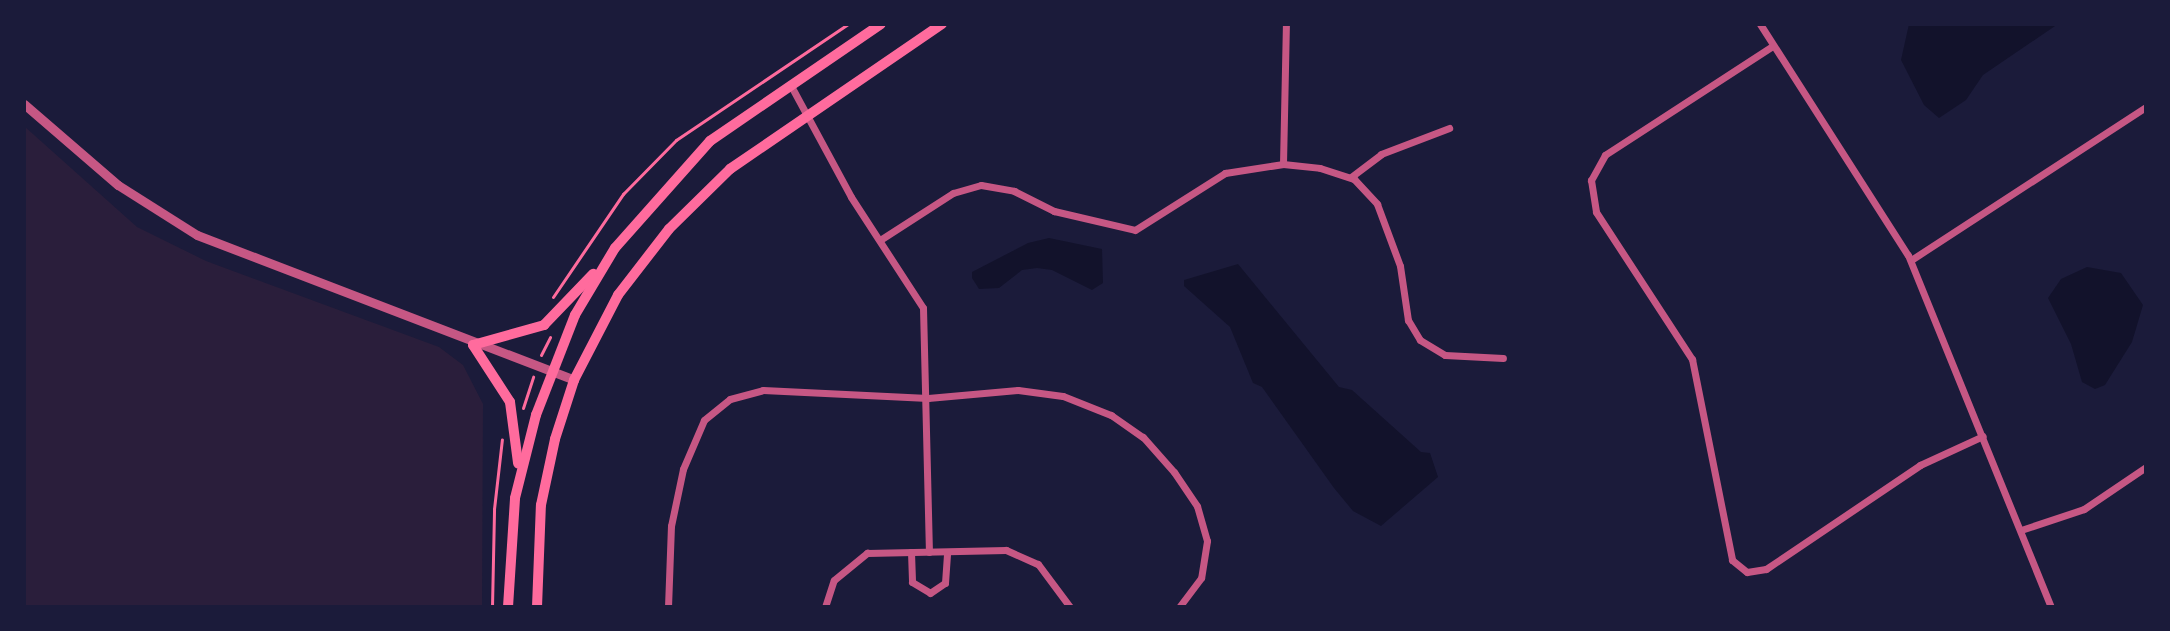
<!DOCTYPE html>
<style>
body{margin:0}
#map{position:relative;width:2170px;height:631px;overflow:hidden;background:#1b1b3a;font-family:Barlow,sans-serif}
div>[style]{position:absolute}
.green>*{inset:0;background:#2a1e3b}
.water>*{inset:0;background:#12122b}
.path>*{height:3px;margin:-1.5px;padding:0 1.5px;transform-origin:1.5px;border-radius:1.5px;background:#ff6b9d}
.minor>*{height:7px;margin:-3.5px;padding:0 3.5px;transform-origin:3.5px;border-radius:3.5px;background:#c65784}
.tertiary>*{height:9px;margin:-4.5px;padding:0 4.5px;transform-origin:4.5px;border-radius:4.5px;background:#c65784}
.secondary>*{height:10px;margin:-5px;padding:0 5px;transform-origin:5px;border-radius:5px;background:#ff6b9d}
span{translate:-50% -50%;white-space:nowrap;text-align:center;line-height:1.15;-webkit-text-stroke:7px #1b1b3a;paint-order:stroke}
.frame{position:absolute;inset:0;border:26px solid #1b1b3a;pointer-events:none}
</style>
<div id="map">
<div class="green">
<div style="clip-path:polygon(24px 126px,137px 227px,206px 261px,439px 347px,463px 365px,483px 404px,482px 607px,24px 607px)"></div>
</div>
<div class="water">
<div style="clip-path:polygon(1909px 24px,2058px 24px,1983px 75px,1966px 100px,1939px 118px,1924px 105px,1901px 60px)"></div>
<div style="clip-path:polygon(1049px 238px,1102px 249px,1103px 283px,1092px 290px,1052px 270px,1037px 268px,1022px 270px,999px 288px,979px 289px,972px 278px,972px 272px,1028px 243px)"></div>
<div style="clip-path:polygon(1238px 264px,1339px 387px,1352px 390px,1421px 452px,1430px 453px,1438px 477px,1381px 526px,1353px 511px,1334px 488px,1262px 387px,1253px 383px,1230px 327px,1184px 286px,1184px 280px)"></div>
<div style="clip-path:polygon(2087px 267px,2121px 273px,2143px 305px,2132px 342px,2105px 385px,2095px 389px,2082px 382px,2071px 344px,2048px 298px,2061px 279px)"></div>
</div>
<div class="path">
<div style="left:553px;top:297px;width:125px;rotate:-55.8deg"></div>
<div style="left:623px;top:194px;width:76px;rotate:-45.5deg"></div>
<div style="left:676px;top:140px;width:207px;rotate:-34deg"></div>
<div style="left:541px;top:355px;width:20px;rotate:-63deg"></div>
<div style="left:523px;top:408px;width:33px;rotate:-72deg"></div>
<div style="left:492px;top:607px;width:98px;rotate:-88.8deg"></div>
<div style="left:494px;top:509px;width:70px;rotate:-83.5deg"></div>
</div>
<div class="minor">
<div style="left:1760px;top:24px;width:274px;rotate:57.4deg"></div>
<div style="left:1908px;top:255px;width:380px;rotate:67.9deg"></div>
<div style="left:1771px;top:47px;width:198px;rotate:147deg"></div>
<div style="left:1605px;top:155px;width:29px;rotate:119deg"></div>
<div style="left:1591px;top:180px;width:32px;rotate:81deg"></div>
<div style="left:1596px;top:212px;width:176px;rotate:56.9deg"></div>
<div style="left:1692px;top:359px;width:205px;rotate:78.7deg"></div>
<div style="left:1732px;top:560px;width:19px;rotate:39deg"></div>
<div style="left:1747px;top:572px;width:19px;rotate:-9deg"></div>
<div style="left:1766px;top:569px;width:186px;rotate:-34deg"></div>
<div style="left:1920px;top:465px;width:69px;rotate:-24.7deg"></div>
<div style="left:790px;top:84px;width:128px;rotate:61.6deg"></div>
<div style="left:851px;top:197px;width:132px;rotate:57deg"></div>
<div style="left:923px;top:308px;width:244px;rotate:88.6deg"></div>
<div style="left:1283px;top:164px;width:140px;rotate:-88.8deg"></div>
<div style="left:1351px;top:177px;width:38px;rotate:-37deg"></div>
<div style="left:1381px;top:154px;width:73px;rotate:-20.9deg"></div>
<div style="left:880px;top:240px;width:87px;rotate:-32.8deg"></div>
<div style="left:953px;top:193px;width:29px;rotate:-16deg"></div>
<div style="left:981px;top:185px;width:34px;rotate:10deg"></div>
<div style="left:1014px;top:191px;width:45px;rotate:26.6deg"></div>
<div style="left:1054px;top:211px;width:83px;rotate:13.2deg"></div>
<div style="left:1135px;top:230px;width:107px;rotate:-32.3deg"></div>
<div style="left:1225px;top:173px;width:59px;rotate:-8.8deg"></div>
<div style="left:1283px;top:164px;width:37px;rotate:6deg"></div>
<div style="left:1320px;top:168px;width:36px;rotate:18deg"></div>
<div style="left:1354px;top:179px;width:34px;rotate:47deg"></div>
<div style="left:1377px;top:204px;width:66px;rotate:69.6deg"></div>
<div style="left:1400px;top:266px;width:55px;rotate:81.6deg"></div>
<div style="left:1408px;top:320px;width:23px;rotate:59deg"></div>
<div style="left:1420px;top:340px;width:29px;rotate:31deg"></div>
<div style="left:1445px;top:355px;width:58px;rotate:3deg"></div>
<div style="left:1911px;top:260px;width:280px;rotate:-33.1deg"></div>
<div style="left:2021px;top:530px;width:66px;rotate:-18.4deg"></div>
<div style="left:2084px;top:509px;width:75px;rotate:-34.1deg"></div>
<div style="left:911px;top:552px;width:30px;rotate:88deg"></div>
<div style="left:912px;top:582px;width:21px;rotate:31deg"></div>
<div style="left:930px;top:593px;width:18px;rotate:-34deg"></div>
<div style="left:945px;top:583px;width:31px;rotate:-86deg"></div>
<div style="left:668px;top:607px;width:81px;rotate:-87.9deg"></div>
<div style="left:671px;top:526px;width:58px;rotate:-78.1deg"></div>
<div style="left:683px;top:469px;width:53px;rotate:-66.8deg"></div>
<div style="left:704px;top:420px;width:33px;rotate:-39deg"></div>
<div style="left:730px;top:399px;width:34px;rotate:-15deg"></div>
<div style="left:763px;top:390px;width:165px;rotate:2.8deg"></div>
<div style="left:928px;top:398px;width:90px;rotate:-5.1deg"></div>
<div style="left:1018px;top:390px;width:45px;rotate:7.6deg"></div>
<div style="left:1063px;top:396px;width:52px;rotate:21.6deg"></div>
<div style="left:1111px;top:415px;width:39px;rotate:35deg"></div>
<div style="left:1143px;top:437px;width:47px;rotate:48.5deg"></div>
<div style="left:1174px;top:472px;width:41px;rotate:55.9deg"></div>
<div style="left:1197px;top:506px;width:36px;rotate:74deg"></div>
<div style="left:1207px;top:541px;width:37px;rotate:99deg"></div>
<div style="left:1201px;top:578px;width:36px;rotate:127deg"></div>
<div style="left:825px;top:607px;width:28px;rotate:-72deg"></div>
<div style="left:834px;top:580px;width:43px;rotate:-39.3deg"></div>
<div style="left:867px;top:553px;width:139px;rotate:-1.2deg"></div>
<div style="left:1006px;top:550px;width:35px;rotate:24deg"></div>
<div style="left:1038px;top:564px;width:54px;rotate:53.3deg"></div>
</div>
<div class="tertiary">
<div style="left:24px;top:104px;width:124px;rotate:40.8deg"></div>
<div style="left:118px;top:185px;width:93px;rotate:32.3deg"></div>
<div style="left:197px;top:235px;width:404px;rotate:21deg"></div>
</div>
<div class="secondary">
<div style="left:473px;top:345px;width:74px;rotate:-15.7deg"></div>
<div style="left:544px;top:325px;width:71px;rotate:-46.1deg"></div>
<div style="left:473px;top:345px;width:68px;rotate:57deg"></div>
<div style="left:510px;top:402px;width:62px;rotate:82.5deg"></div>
<div style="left:508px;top:607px;width:109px;rotate:-86.3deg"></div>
<div style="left:515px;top:498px;width:86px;rotate:-75.8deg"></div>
<div style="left:536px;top:415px;width:107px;rotate:-68.7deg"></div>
<div style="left:575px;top:315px;width:78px;rotate:-59.2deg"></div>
<div style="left:615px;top:248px;width:143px;rotate:-48.4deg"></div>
<div style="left:710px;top:141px;width:207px;rotate:-34.4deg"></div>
<div style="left:537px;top:607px;width:102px;rotate:-87.8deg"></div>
<div style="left:541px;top:505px;width:67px;rotate:-78deg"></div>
<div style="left:555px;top:439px;width:62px;rotate:-72.1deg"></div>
<div style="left:574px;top:380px;width:96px;rotate:-62.6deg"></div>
<div style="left:618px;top:295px;width:83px;rotate:-52.3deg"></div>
<div style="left:669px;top:229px;width:86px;rotate:-44.5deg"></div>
<div style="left:730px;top:169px;width:257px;rotate:-34.4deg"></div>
</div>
<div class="frame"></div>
</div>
